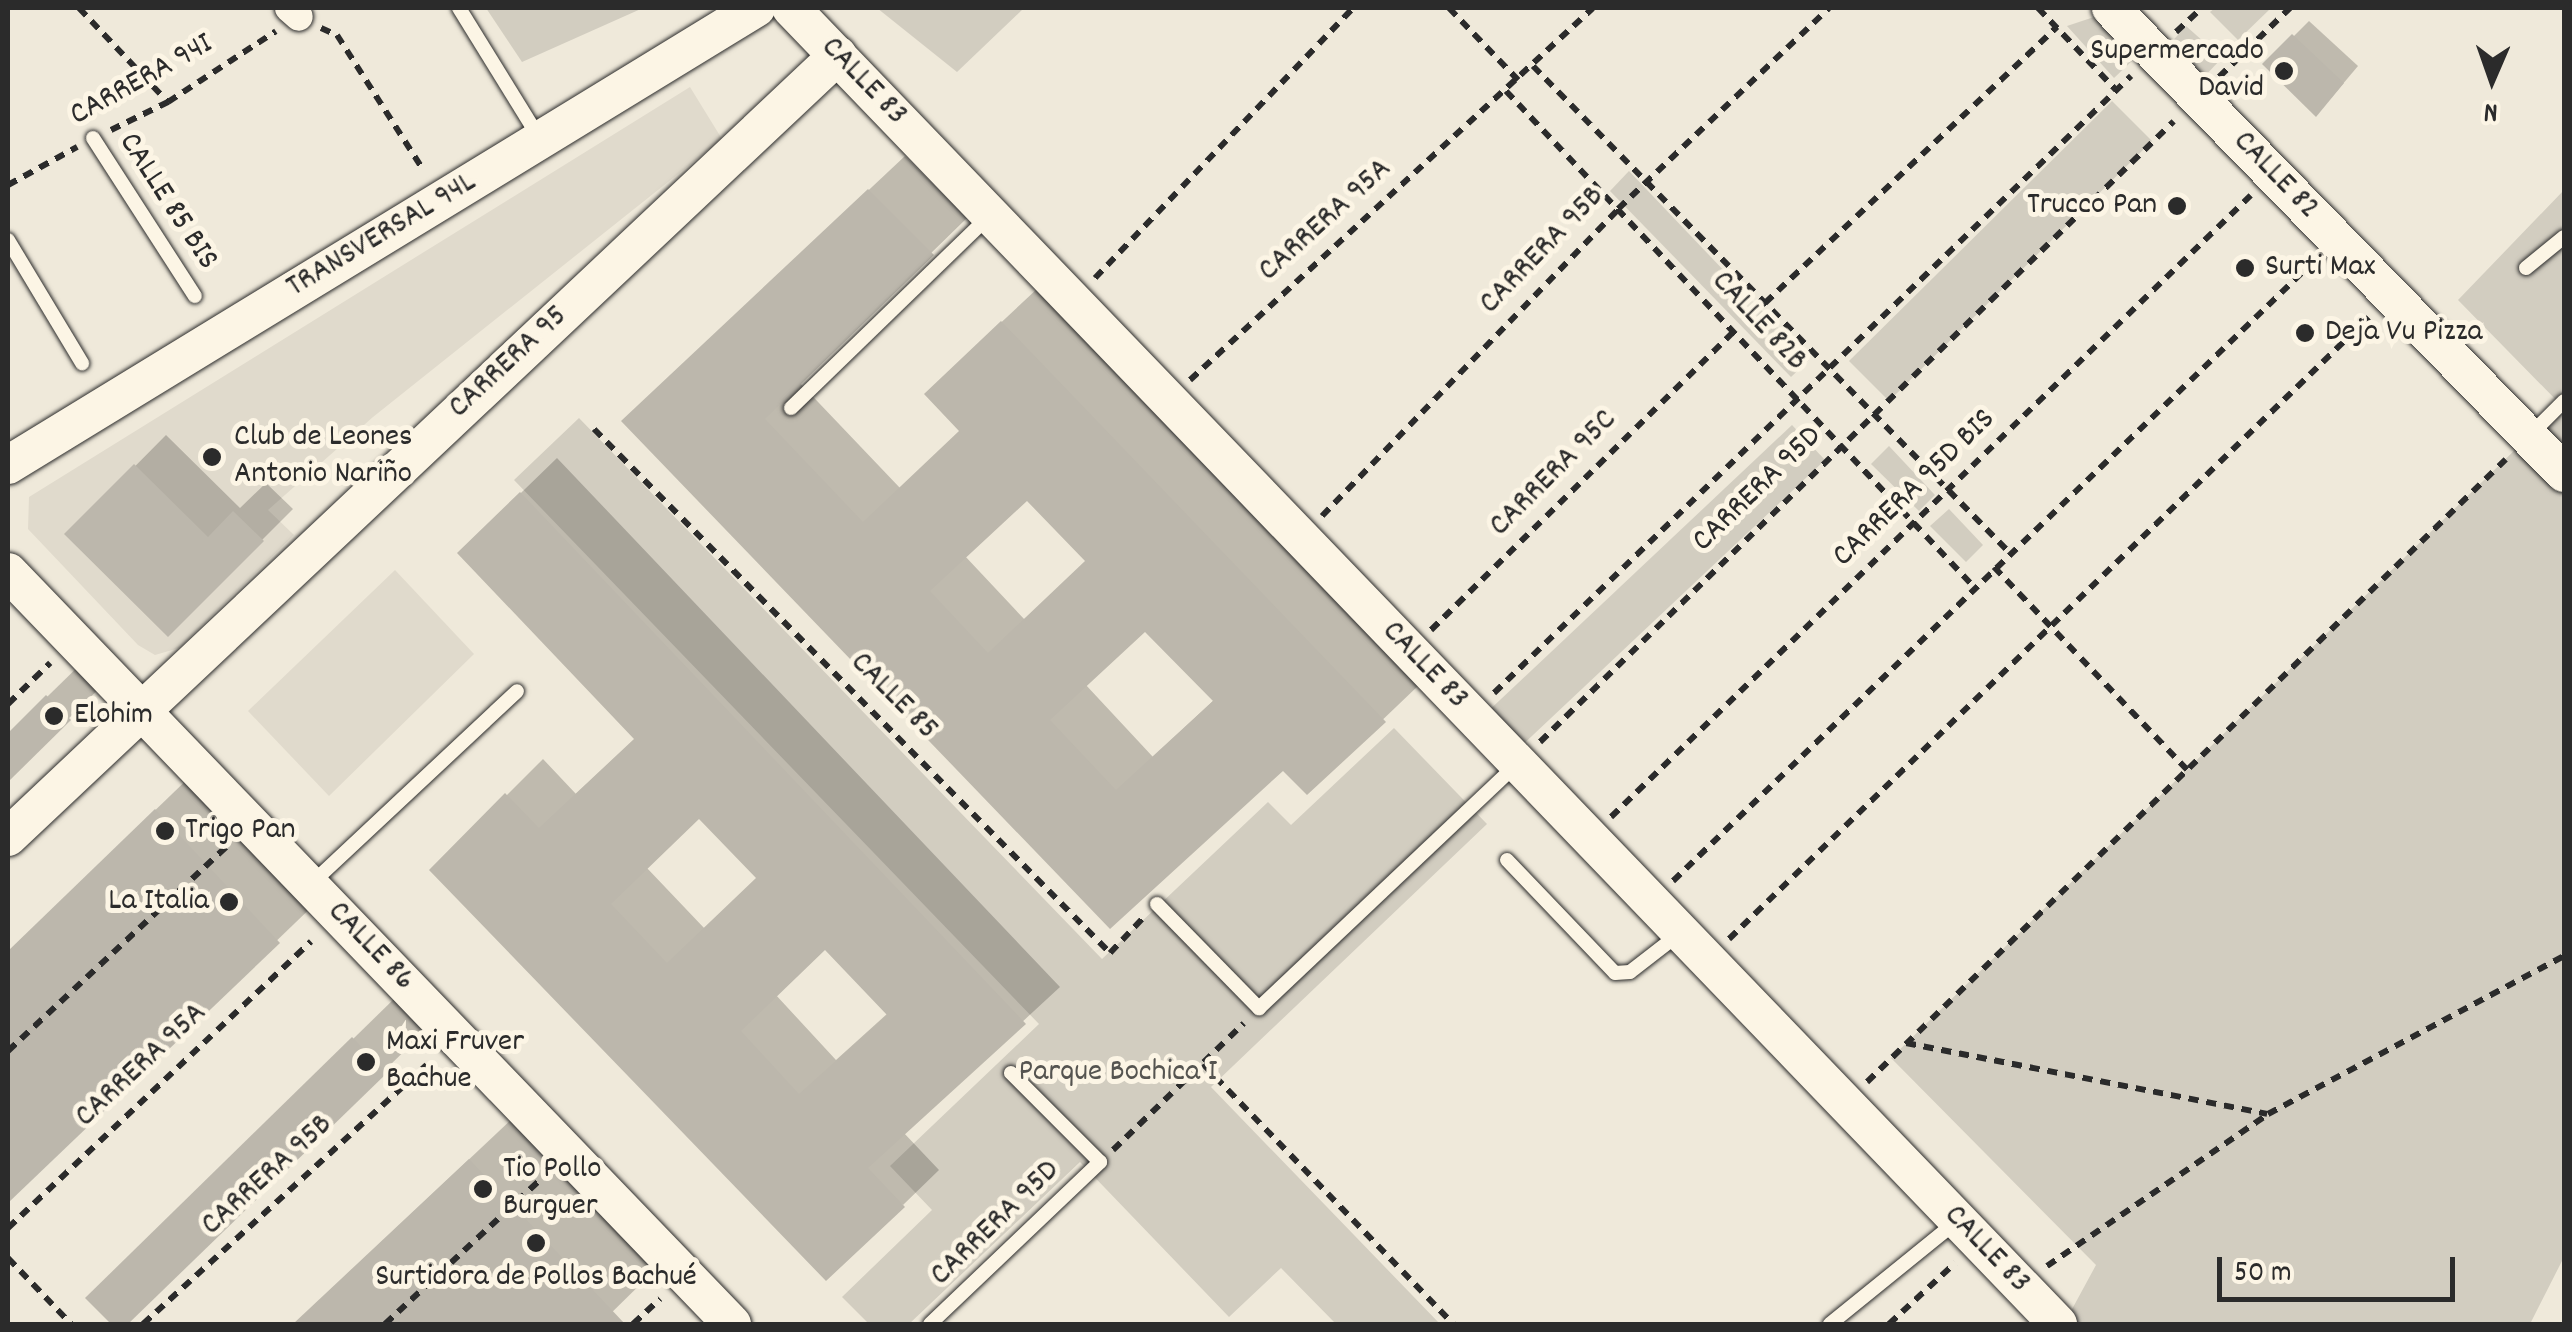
<!DOCTYPE html>
<meta charset="utf-8">
<style>
body{margin:0}
#map{position:relative;width:2572px;height:1332px;overflow:hidden;background:#efe9da;font-family:Dekko,sans-serif}
div>[style]{position:absolute}
.built>*{inset:0;background:#e0dacc}
.green>*{inset:0;background:#d2cdc0}
.shadow>*{inset:0;background:#0003}
.building>*{inset:0;background:#bcb7ac}
.path>*{height:6px;margin-top:-3px;transform-origin:0;background:repeating-linear-gradient(90deg,#2b2b2b 0 10px,transparent 0 18px)}
.roads{filter:drop-shadow(0 0 2px #2b2b2b) drop-shadow(0 0 2px #2b2b2b)}
.lane>*{height:14px;margin:-7px;padding:0 7px;transform-origin:7px;border-radius:7px;background:#fcf5e5}
.street>*{height:28px;margin:-14px;padding:0 14px;transform-origin:14px;border-radius:14px;background:#fcf5e5}
.secondary>*{height:38px;margin:-19px;padding:0 19px;transform-origin:19px;border-radius:19px;background:#fcf5e5}
.dots>*{width:28px;height:28px;translate:-50% -50%;box-sizing:border-box;border:5px solid #fcf5e5;border-radius:50%}
span{translate:-50% -50%;white-space:nowrap;text-align:center;line-height:1.15;-webkit-text-stroke:10px #fcf5e5;paint-order:stroke}
.poi-label{font-size:32px;color:#2b2b2b}
.right{translate:-100% -50%;text-align:right}
.left{translate:0 -50%;text-align:left}
.street-label{font-size:32px;color:#2b2b2b}
.park-label{font-size:32px;color:#555450}
.frame{position:absolute;inset:0;border:10px solid #2b2b2b;pointer-events:none}
.north{position:absolute;left:2442px;top:30px;width:100px;height:100px;-webkit-text-stroke:8px #fcf5e5;paint-order:stroke;rotate:182deg;font-size:28px;font-weight:700;line-height:40px;text-align:center;color:#2b2b2b}
.north::after{content:'';display:block;margin:auto;width:35px;height:45px;background:#2b2b2b;clip-path:polygon(50% 0,100% 100%,50% 72%,0 100%)}
.scale{position:absolute;left:2217px;top:1257px;width:238px;height:45px;box-sizing:border-box;border:5px solid #2b2b2b;border-top:0;padding-left:12px;font-size:30px;line-height:35px;white-space:nowrap;color:#2b2b2b;-webkit-text-stroke:8px #fcf5e5;paint-order:stroke}
</style>
<div id="map">
<div class="built">
<div style="clip-path:polygon(690px 87px,722px 139px,373px 417px,268px 510px,294px 535px,179px 648px,155px 655px,138px 645px,28px 529px,29px 497px)"></div>
<div style="clip-path:polygon(395px 570px,474px 654px,329px 796px,248px 711px)"></div>
</div>
<div class="green">
<div style="clip-path:polygon(486px 8px,643px 8px,522px 62px)"></div>
<div style="clip-path:polygon(877px 8px,1024px 8px,957px 72px)"></div>
<div style="clip-path:polygon(2215px 8px,2271px 8px,2238px 40px,2210px 12px)"></div>
<div style="clip-path:polygon(2094px 17px,2133px 60px,2114px 78px,2067px 26px)"></div>
<div style="clip-path:polygon(2186px 26px,2222px 58px,2203px 78px,2168px 46px)"></div>
<div style="clip-path:polygon(2112px 101px,2152px 141px,1889px 401px,1849px 361px)"></div>
<div style="clip-path:polygon(1629px 171px,1809px 360px,1791px 377px,1610px 191px)"></div>
<div style="clip-path:polygon(2564px 190px,2564px 1257px,2530px 1324px,2064px 1324px,2096px 1265px,1891px 1058px,2561px 405px,2458px 300px)"></div>
<div style="clip-path:polygon(579px 418px,1102px 959px,1268px 802px,1291px 825px,1394px 728px,1487px 824px,1211px 1087px,1440px 1324px,1336px 1324px,1281px 1268px,1229px 1317px,1080px 1162px,909px 1324px,869px 1324px,842px 1297px,932px 1210px,890px 1166px,1039px 1024px,514px 480px)"></div>
<div style="clip-path:polygon(1792px 425px,1825px 460px,1516px 751px,1483px 716px)"></div>
<div style="clip-path:polygon(1889px 446px,1935px 495px,1919px 511px,1871px 464px)"></div>
<div style="clip-path:polygon(1949px 509px,1983px 545px,1966px 562px,1930px 526px)"></div>
</div>
<div class="shadow">
<div style="clip-path:polygon(2309px 21px,2358px 66px,2331px 98px,2266px 64px)"></div>
<div style="clip-path:polygon(evenodd,905px 156px,967px 218px,799px 382px,900px 488px,962px 430px,962px 359px,1038px 288px,1419px 685px,1307px 792px,1283px 768px,1110px 926px,660px 386px,905px 156px,1027px 497px,1088px 560px,1025px 620px,964px 555px,1027px 497px,905px 156px,1145px 628px,1215px 699px,1153px 757px,1085px 684px,1145px 628px)"></div>
<div style="clip-path:polygon(166px 435px,240px 508px,266px 483px,293px 509px,168px 634px,68px 534px)"></div>
<div style="clip-path:polygon(evenodd,557px 458px,1060px 987px,903px 1132px,939px 1170px,903px 1205px,432px 870px,543px 759px,576px 794px,636px 738px,496px 517px,557px 458px,699px 816px,758px 878px,705px 929px,646px 867px,699px 816px,557px 458px,825px 947px,888px 1013px,836px 1060px,775px 994px,825px 947px)"></div>
<div style="clip-path:polygon(91px 654px,112px 676px,8px 778px,8px 735px)"></div>
<div style="clip-path:polygon(199px 768px,321px 898px,8px 1199px,8px 952px)"></div>
<div style="clip-path:polygon(397px 996px,428px 1028px,125px 1324px,115px 1324px,88px 1298px)"></div>
<div style="clip-path:polygon(513px 1118px,656px 1269px,600px 1324px,294px 1324px)"></div>
</div>
<div class="building">
<div style="clip-path:polygon(2292px 34px,2344px 83px,2316px 117px,2262px 64px)"></div>
<div style="clip-path:polygon(evenodd,868px 189px,934px 255px,765px 419px,863px 522px,959px 431px,924px 394px,1001px 321px,1386px 722px,1307px 795px,1283px 771px,1110px 929px,621px 421px,868px 189px,1027px 501px,1085px 561px,988px 653px,930px 591px,1027px 501px,868px 189px,1145px 632px,1213px 701px,1116px 790px,1050px 720px,1145px 632px)"></div>
<div style="clip-path:polygon(134px 464px,208px 537px,233px 511px,264px 541px,168px 637px,64px 534px)"></div>
<div style="clip-path:polygon(evenodd,520px 492px,1026px 1024px,868px 1168px,905px 1207px,826px 1281px,429px 870px,505px 793px,539px 828px,634px 739px,457px 553px,520px 492px,699px 819px,756px 878px,667px 963px,611px 904px,699px 819px,520px 492px,825px 950px,887px 1015px,799px 1094px,741px 1031px,825px 950px)"></div>
<div style="clip-path:polygon(46px 695px,71px 720px,8px 782px,8px 733px)"></div>
<div style="clip-path:polygon(155px 809px,280px 943px,8px 1203px,8px 951px)"></div>
<div style="clip-path:polygon(352px 1037px,387px 1073px,128px 1324px,111px 1324px,85px 1298px)"></div>
<div style="clip-path:polygon(469px 1159px,625px 1324px,293px 1324px)"></div>
</div>
<div class="path">
<div style="left:79px;top:8px;width:129px;rotate:46.6deg"></div>
<div style="left:1449px;top:8px;width:100px;rotate:46.2deg"></div>
<div style="left:2038px;top:8px;width:113px;rotate:46.4deg"></div>
<div style="left:321px;top:28px;width:17px;rotate:24deg"></div>
<div style="left:337px;top:35px;width:161px;rotate:57.4deg"></div>
<div style="left:2176px;top:32px;width:35px;rotate:-43deg"></div>
<div style="left:1533px;top:66px;width:680px;rotate:45.6deg"></div>
<div style="left:2219px;top:77px;width:99px;rotate:-44.2deg"></div>
<div style="left:1506px;top:91px;width:682px;rotate:46.66deg"></div>
<div style="left:111px;top:130px;width:64px;rotate:-26.2deg"></div>
<div style="left:168px;top:102px;width:129px;rotate:-33.3deg"></div>
<div style="left:8px;top:185px;width:79px;rotate:-28.8deg"></div>
<div style="left:1095px;top:278px;width:373px;rotate:-46.3deg"></div>
<div style="left:1765px;top:303px;width:402px;rotate:-43.4deg"></div>
<div style="left:1190px;top:380px;width:548px;rotate:-42.71deg"></div>
<div style="left:594px;top:429px;width:735px;rotate:45.44deg"></div>
<div style="left:1110px;top:953px;width:47px;rotate:-46.7deg"></div>
<div style="left:1322px;top:516px;width:426px;rotate:-46deg"></div>
<div style="left:1618px;top:209px;width:291px;rotate:-43.6deg"></div>
<div style="left:1994px;top:567px;width:280px;rotate:46.4deg"></div>
<div style="left:1431px;top:630px;width:424px;rotate:-44.6deg"></div>
<div style="left:1494px;top:693px;width:887px;rotate:-44.09deg"></div>
<div style="left:8px;top:704px;width:59px;rotate:-44.3deg"></div>
<div style="left:1540px;top:742px;width:887px;rotate:-44.41deg"></div>
<div style="left:1611px;top:817px;width:892px;rotate:-44.18deg"></div>
<div style="left:1673px;top:881px;width:892px;rotate:-44.05deg"></div>
<div style="left:1729px;top:939px;width:892px;rotate:-44.18deg"></div>
<div style="left:1906px;top:1043px;width:368px;rotate:11.1deg"></div>
<div style="left:8px;top:1051px;width:299px;rotate:-43.1deg"></div>
<div style="left:1203px;top:1064px;width:361px;rotate:46.1deg"></div>
<div style="left:1867px;top:1082px;width:892px;rotate:-44.27deg"></div>
<div style="left:1113px;top:1150px;width:182px;rotate:-44.1deg"></div>
<div style="left:8px;top:1228px;width:417px;rotate:-43.4deg"></div>
<div style="left:8px;top:1258px;width:91px;rotate:46.3deg"></div>
<div style="left:2047px;top:1266px;width:268px;rotate:-34.5deg"></div>
<div style="left:2268px;top:1114px;width:336px;rotate:-28.1deg"></div>
<div style="left:143px;top:1324px;width:384px;rotate:-42.4deg"></div>
<div style="left:385px;top:1324px;width:213px;rotate:-42.9deg"></div>
<div style="left:633px;top:1324px;width:37px;rotate:-43deg"></div>
<div style="left:1889px;top:1324px;width:90px;rotate:-42.7deg"></div>
</div>
<div class="roads">
<div class="lane">
<div style="left:459px;top:8px;width:154px;rotate:58.3deg"></div>
<div style="left:93px;top:138px;width:188px;rotate:57.2deg"></div>
<div style="left:8px;top:240px;width:144px;rotate:59deg"></div>
<div style="left:2526px;top:268px;width:49px;rotate:-39.2deg"></div>
<div style="left:791px;top:408px;width:274px;rotate:-44.1deg"></div>
<div style="left:2529px;top:436px;width:49px;rotate:-45deg"></div>
<div style="left:1507px;top:860px;width:156px;rotate:46.3deg"></div>
<div style="left:1615px;top:973px;width:15px;rotate:-4deg"></div>
<div style="left:1630px;top:972px;width:62px;rotate:-37.8deg"></div>
<div style="left:311px;top:884px;width:282px;rotate:-43.1deg"></div>
<div style="left:1157px;top:904px;width:146px;rotate:45.6deg"></div>
<div style="left:1259px;top:1008px;width:354px;rotate:-43.4deg"></div>
<div style="left:930px;top:1324px;width:235px;rotate:-43.6deg"></div>
<div style="left:1100px;top:1162px;width:126px;rotate:-135deg"></div>
<div style="left:1830px;top:1324px;width:164px;rotate:-39deg"></div>
</div>
<div class="street">
<div style="left:289px;top:8px;width:13px;rotate:42deg"></div>
</div>
<div class="secondary">
<div style="left:791px;top:8px;width:1827px;rotate:46.09deg"></div>
<div style="left:2111px;top:8px;width:649px;rotate:45.75deg"></div>
<div style="left:8px;top:465px;width:877px;rotate:-31.42deg"></div>
<div style="left:8px;top:572px;width:1044px;rotate:46.09deg"></div>
<div style="left:8px;top:837px;width:1140px;rotate:-43.29deg"></div>
</div>
</div>
<div class="dots">
<div style="left:2284px;top:71px;background:#2b2b2b"></div>
<div style="left:2177px;top:206px;background:#2b2b2b"></div>
<div style="left:2245px;top:268px;background:#2b2b2b"></div>
<div style="left:2305px;top:333px;background:#2b2b2b"></div>
<div style="left:212px;top:457px;background:#2b2b2b"></div>
<div style="left:54px;top:716px;background:#2b2b2b"></div>
<div style="left:165px;top:831px;background:#2b2b2b"></div>
<div style="left:229px;top:902px;background:#2b2b2b"></div>
<div style="left:366px;top:1062px;background:#2b2b2b"></div>
<div style="left:483px;top:1189px;background:#2b2b2b"></div>
<div style="left:536px;top:1243px;background:#2b2b2b"></div>
</div>
<div class="poi-label">
<span class="right" style="left:2264px;top:71px">Supermercado<br>David</span>
<span class="right" style="left:2157px;top:206px">Trucco Pan</span>
<span class="left" style="left:2265px;top:268px">Surti Max</span>
<span class="left" style="left:2325px;top:333px">Deja Vu Pizza</span>
<span class="left" style="left:234px;top:457px">Club de Leones<br>Antonio Nariño</span>
<span class="left" style="left:74px;top:716px">Elohim</span>
<span class="left" style="left:185px;top:831px">Trigo Pan</span>
<span class="right" style="left:209px;top:902px">La Italia</span>
<span class="left" style="left:386px;top:1062px">Maxi Fruver<br>Bachue</span>
<span class="left" style="left:503px;top:1189px">Tio Pollo<br>Burguer</span>
<span style="left:536px;top:1278px">Surtidora de Pollos Bachué</span>
</div>
<div class="street-label">
<span style="left:142px;top:81px;rotate:-29deg">CARRERA 94I</span>
<span style="left:863px;top:82px;rotate:46deg">CALLE 83</span>
<span style="left:2275px;top:176px;rotate:46deg">CALLE 82</span>
<span style="left:167px;top:202px;rotate:57deg">CALLE 85 BIS</span>
<span style="left:1326px;top:221px;rotate:-42deg">CARRERA 95A</span>
<span style="left:382px;top:236px;rotate:-31deg">TRANSVERSAL 94L</span>
<span style="left:1543px;top:251px;rotate:-46deg">CARRERA 95B</span>
<span style="left:1758px;top:322px;rotate:47deg">CALLE 82B</span>
<span style="left:509px;top:363px;rotate:-43deg">CARRERA 95</span>
<span style="left:1554px;top:474px;rotate:-45deg">CARRERA 95C</span>
<span style="left:1915px;top:489px;rotate:-44deg">CARRERA 95D BIS</span>
<span style="left:1758px;top:490px;rotate:-44deg">CARRERA 95D</span>
<span style="left:1424px;top:666px;rotate:46deg">CALLE 83</span>
<span style="left:893px;top:697px;rotate:45deg">CALLE 85</span>
<span style="left:370px;top:947px;rotate:46deg">CALLE 86</span>
<span style="left:142px;top:1066px;rotate:-43deg">CARRERA 95A</span>
<span style="left:268px;top:1176px;rotate:-42deg">CARRERA 95B</span>
<span style="left:996px;top:1224px;rotate:-44deg">CARRERA 95D</span>
<span style="left:1986px;top:1250px;rotate:46deg">CALLE 83</span>
</div>
<div class="park-label">
<span style="left:1118px;top:1073px">Parque Bochica I</span>
</div>
<div class="frame"></div>
<div class="north">N</div>
<div class="scale">50 m</div>
</div>
